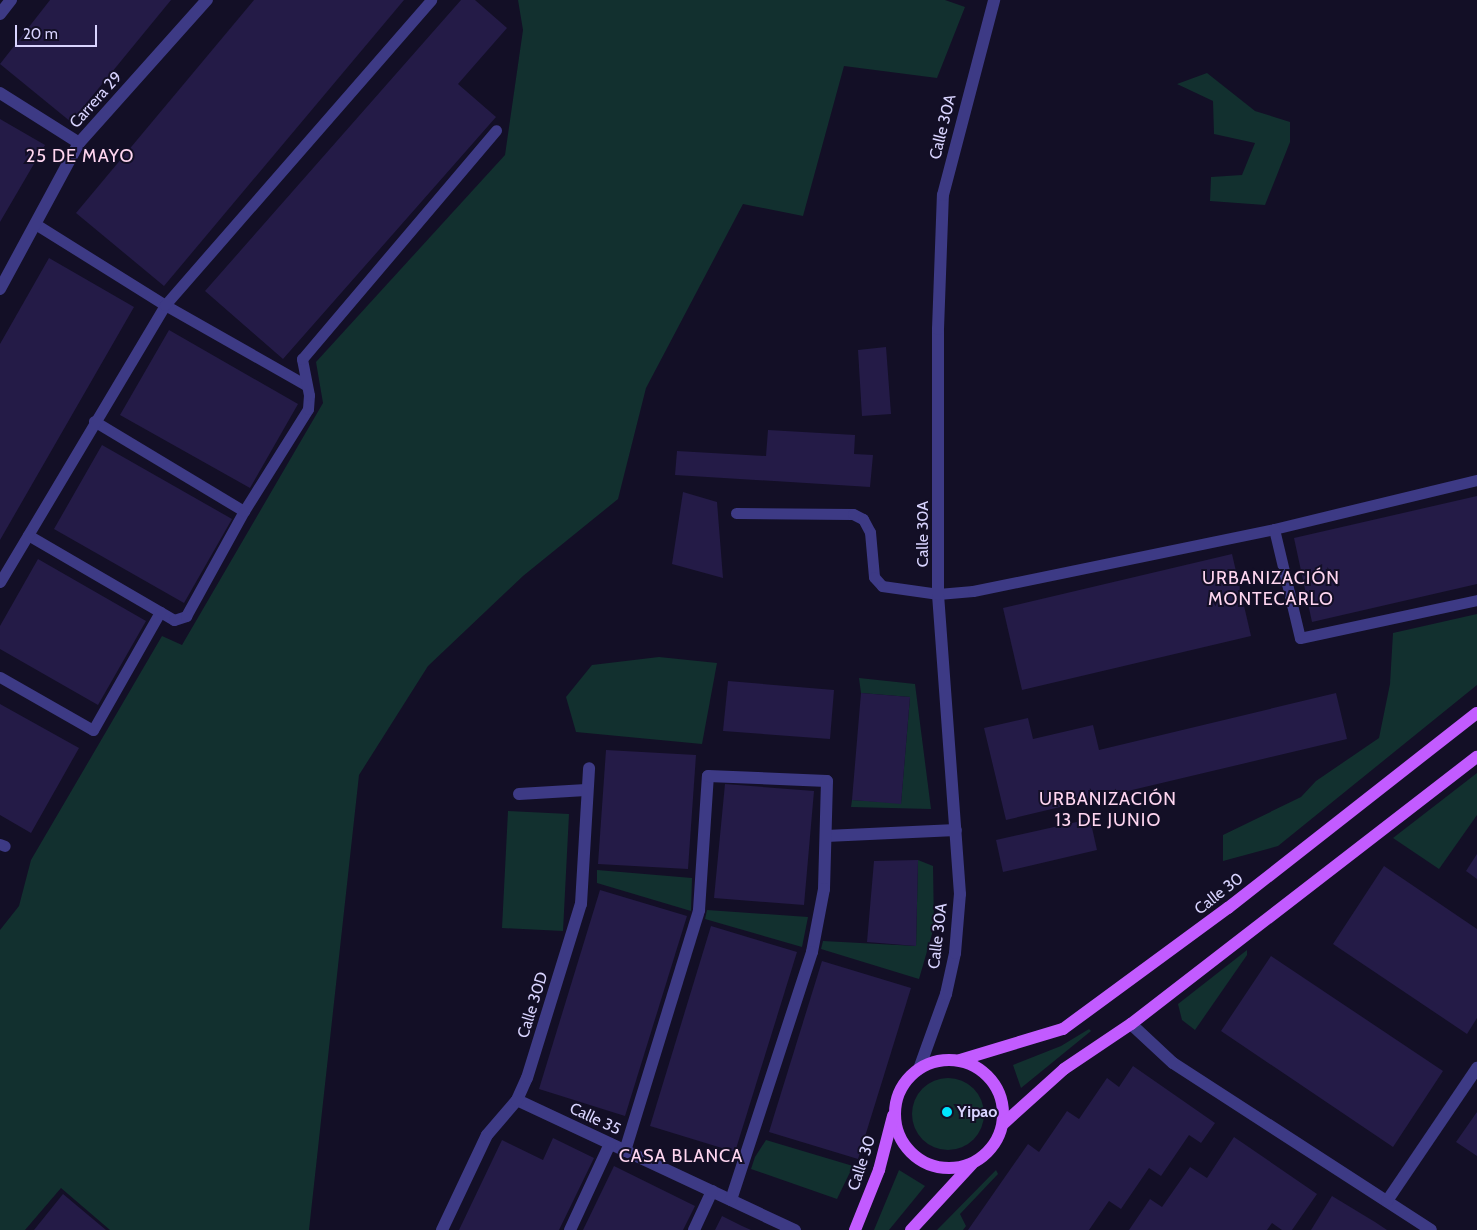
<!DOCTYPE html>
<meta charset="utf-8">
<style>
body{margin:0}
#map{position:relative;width:1477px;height:1230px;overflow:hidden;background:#130f26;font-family:Cabin,sans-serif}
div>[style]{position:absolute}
.green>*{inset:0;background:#12302f}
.round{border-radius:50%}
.building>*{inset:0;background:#241b47}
.service>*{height:11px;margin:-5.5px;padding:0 5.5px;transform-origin:5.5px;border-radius:5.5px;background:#3d3a85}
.minor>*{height:12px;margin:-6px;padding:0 6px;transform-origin:6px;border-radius:6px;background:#3d3a85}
.tertiary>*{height:12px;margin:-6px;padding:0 6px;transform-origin:6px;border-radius:6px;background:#3d3a85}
.primary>*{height:12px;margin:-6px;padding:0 6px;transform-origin:6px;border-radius:6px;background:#c25bff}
.primary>.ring{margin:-6px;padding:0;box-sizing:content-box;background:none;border:12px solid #c25bff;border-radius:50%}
.dots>*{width:14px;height:14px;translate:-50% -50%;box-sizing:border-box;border:2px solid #130f26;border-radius:50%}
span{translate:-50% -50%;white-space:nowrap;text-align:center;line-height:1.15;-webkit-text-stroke:4px #130f26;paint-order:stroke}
.street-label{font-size:16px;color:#d9d4ff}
.poi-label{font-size:16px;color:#d9d4ff;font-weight:700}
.left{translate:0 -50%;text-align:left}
.neighbourhood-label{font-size:18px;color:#ffd6f0;letter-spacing:1px}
.scale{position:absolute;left:15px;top:25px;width:82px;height:22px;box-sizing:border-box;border:2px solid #d9d4ff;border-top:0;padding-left:6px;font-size:15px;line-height:18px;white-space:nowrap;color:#d9d4ff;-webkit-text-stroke:4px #130f26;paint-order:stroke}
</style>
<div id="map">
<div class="green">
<div style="clip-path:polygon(518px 0,945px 0,965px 7px,937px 78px,844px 66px,803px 216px,743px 204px,646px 388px,618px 499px,523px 576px,428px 666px,359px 775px,309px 1230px,110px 1230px,61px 1188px,25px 1230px,0 1230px,0 930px,19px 906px,31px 860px,162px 636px,182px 645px,323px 403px,316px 362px,505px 155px,523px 30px)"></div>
<div style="clip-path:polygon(1207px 73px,1255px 111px,1290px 122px,1290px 142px,1265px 205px,1210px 201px,1211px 177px,1242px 175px,1255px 143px,1214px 134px,1213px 101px,1177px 84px)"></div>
<div style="clip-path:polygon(1477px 614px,1477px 685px,1278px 846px,1223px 861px,1223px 835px,1301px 797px,1316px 781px,1379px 738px,1390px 684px,1393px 633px)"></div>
<div style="clip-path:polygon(659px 657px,717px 663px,702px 744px,576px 732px,566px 697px,592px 665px)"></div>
<div style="clip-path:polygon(859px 678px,915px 684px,931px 809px,851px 807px,852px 800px,901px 803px,910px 697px,861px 693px)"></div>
<div style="clip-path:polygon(1477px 773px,1477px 815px,1439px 869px,1393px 838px)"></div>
<div style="clip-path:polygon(508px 811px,569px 814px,563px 931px,502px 928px)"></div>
<div style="clip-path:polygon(918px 860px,933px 866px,934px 927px,919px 979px,821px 949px,823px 941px,916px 946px)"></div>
<div style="clip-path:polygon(597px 870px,692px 878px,691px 911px,597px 883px)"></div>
<div style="clip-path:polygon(707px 910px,808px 917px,802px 947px,705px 919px)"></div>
<div style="clip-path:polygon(1247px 950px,1247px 955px,1195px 1030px,1182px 1020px,1178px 1004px)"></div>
<div style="clip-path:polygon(1089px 1029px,1091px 1031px,1021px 1088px,1013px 1065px,1061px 1046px)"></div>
<div class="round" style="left:912px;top:1078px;width:72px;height:72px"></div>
<div style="clip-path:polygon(766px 1140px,853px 1166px,837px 1199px,751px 1169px,755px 1157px)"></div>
<div style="clip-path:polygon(899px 1170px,925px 1186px,889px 1230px,874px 1230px)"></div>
<div style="clip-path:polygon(996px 1170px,998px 1174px,960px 1214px,966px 1226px,963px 1230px,937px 1230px)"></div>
</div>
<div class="building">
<div style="clip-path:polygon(50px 0,171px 0,71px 122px,0 64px)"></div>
<div style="clip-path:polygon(254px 0,404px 0,164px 286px,76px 213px)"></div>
<div style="clip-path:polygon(461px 0,475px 0,507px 28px,458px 84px,496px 117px,283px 359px,205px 291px)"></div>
<div style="clip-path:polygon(0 119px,45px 145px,0 222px)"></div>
<div style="clip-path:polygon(49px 258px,134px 307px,0 540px,0 344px)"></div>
<div style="clip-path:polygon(169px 330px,298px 404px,250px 488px,120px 415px)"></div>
<div style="clip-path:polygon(886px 347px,891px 414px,862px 416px,858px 350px)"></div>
<div style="clip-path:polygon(768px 430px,855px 435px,854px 454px,873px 455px,870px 487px,675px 475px,677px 451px,766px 456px)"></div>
<div style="clip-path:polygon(102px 445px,232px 519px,184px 603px,54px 529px)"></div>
<div style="clip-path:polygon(683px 492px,717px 502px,723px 578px,672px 564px)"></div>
<div style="clip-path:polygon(1477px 496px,1477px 584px,1312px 622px,1294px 538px)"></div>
<div style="clip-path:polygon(1232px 554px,1251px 636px,1022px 690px,1003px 608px)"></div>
<div style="clip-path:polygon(38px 559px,146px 621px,98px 705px,0 649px,0 626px)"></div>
<div style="clip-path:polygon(728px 681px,834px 690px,830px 739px,723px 731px)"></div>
<div style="clip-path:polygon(861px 693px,910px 697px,901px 804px,852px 800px)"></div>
<div style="clip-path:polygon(1336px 693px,1347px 739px,1006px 820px,984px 728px,1028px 718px,1033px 739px,1093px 725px,1099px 750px)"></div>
<div style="clip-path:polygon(0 704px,79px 748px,31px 833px,0 815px)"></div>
<div style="clip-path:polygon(606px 750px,696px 755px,688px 869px,598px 864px)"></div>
<div style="clip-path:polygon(725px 784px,814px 791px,804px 905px,714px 898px)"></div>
<div style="clip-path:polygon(1090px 819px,1097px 850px,1003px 872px,996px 840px)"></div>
<div style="clip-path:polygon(1477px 854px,1477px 879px,1466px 871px)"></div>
<div style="clip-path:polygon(918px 860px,916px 946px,867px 942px,874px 861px)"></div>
<div style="clip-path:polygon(1384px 866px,1477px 929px,1477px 1018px,1467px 1034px,1333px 944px)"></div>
<div style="clip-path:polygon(600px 890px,687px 916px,625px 1116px,539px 1089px)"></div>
<div style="clip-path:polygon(711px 926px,797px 952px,735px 1152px,650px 1126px)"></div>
<div style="clip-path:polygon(1271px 956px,1443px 1071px,1393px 1147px,1221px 1031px)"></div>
<div style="clip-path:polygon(822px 961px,911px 988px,858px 1159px,769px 1132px)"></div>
<div style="clip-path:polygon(1133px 1066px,1215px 1123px,1201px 1143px,1189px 1135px,1161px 1176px,1149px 1168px,1121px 1209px,1109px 1201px,1089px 1230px,968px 1230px,1028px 1144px,1039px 1152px,1067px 1111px,1079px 1119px,1107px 1078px,1119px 1087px)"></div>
<div style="clip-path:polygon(1477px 1112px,1477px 1156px,1456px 1142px)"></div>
<div style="clip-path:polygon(1234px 1137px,1317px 1194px,1292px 1230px,1282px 1230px,1272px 1223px,1267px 1230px,1129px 1230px,1150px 1199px,1162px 1207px,1190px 1167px,1207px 1178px)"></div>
<div style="clip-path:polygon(553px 1138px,594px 1158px,559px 1230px,459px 1230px,502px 1140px,543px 1160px)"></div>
<div style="clip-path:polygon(614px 1166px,695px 1206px,683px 1230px,583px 1230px)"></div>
<div style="clip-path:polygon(63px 1194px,106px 1230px,34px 1230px)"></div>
<div style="clip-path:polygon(1332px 1196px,1375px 1222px,1387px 1230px,1311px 1230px)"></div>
<div style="clip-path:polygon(722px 1216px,742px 1226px,751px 1230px,715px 1230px)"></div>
</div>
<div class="service">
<div style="left:37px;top:225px;width:151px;rotate:32deg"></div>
<div style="left:165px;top:305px;width:162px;rotate:29.6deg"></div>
<div style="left:94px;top:421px;width:175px;rotate:31deg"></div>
<div style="left:736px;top:513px;width:117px;rotate:0.5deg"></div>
<div style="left:853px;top:514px;width:11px;rotate:27deg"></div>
<div style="left:863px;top:519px;width:15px;rotate:62deg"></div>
<div style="left:870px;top:532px;width:45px;rotate:84.9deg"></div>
<div style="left:874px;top:577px;width:12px;rotate:48deg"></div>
<div style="left:882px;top:586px;width:57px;rotate:8.1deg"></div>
<div style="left:938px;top:594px;width:35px;rotate:-5deg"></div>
<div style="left:973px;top:591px;width:307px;rotate:-11.6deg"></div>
<div style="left:1274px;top:529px;width:209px;rotate:-13.6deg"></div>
<div style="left:1274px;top:529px;width:112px;rotate:76.6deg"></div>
<div style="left:1300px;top:638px;width:181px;rotate:-12.1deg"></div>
<div style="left:28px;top:535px;width:169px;rotate:30.2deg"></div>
<div style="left:174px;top:620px;width:13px;rotate:-18deg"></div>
<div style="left:186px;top:616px;width:120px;rotate:-61.1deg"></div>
<div style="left:244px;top:511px;width:120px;rotate:-57.9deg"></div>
<div style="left:308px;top:409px;width:14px;rotate:-86deg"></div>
<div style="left:309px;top:395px;width:37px;rotate:-101deg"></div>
<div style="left:302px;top:359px;width:300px;rotate:-49.7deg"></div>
<div style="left:0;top:582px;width:322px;rotate:-59.2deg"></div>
<div style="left:165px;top:305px;width:405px;rotate:-48.9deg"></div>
<div style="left:0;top:677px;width:107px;rotate:29.7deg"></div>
<div style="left:93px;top:730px;width:136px;rotate:-60.4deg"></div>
<div style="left:0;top:844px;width:5px;rotate:22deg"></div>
</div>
<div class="minor">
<div style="left:0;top:14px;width:18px;rotate:-52deg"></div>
<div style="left:0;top:93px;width:93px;rotate:32.3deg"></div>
<div style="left:0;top:289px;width:166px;rotate:-61.6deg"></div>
<div style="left:79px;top:143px;width:192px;rotate:-48.2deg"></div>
<div style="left:519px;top:794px;width:67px;rotate:-3.4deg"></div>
<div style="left:826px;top:836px;width:130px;rotate:-2.6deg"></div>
<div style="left:1131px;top:1024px;width:57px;rotate:42.9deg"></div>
<div style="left:1173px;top:1063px;width:307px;rotate:32.9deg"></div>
<div style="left:517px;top:1100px;width:307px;rotate:25.1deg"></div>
<div style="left:625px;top:1151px;width:252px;rotate:-72.9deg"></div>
<div style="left:699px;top:910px;width:134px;rotate:-86.2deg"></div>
<div style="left:708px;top:776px;width:119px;rotate:2.4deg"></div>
<div style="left:827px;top:781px;width:108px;rotate:91.6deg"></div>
<div style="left:824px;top:889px;width:64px;rotate:100.8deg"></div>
<div style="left:812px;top:952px;width:261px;rotate:108.1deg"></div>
<div style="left:1387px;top:1201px;width:161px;rotate:-55.9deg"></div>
<div style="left:442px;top:1230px;width:105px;rotate:-64.7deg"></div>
<div style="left:487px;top:1135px;width:46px;rotate:-49.4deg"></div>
<div style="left:517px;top:1100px;width:24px;rotate:-66deg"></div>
<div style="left:527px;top:1078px;width:182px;rotate:-72.8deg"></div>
<div style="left:581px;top:904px;width:136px;rotate:-86.6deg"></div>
<div style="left:570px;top:1230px;width:95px;rotate:-65.1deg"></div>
<div style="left:694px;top:1230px;width:43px;rotate:-65.2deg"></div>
</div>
<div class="tertiary">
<div style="left:919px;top:1069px;width:80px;rotate:-70.2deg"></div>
<div style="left:946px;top:994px;width:42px;rotate:-77.6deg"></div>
<div style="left:955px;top:953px;width:59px;rotate:-85.2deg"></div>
<div style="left:960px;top:894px;width:301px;rotate:-94.2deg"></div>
<div style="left:938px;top:594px;width:265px;rotate:-90deg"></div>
<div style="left:938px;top:329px;width:134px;rotate:-87.9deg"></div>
<div style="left:943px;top:195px;width:202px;rotate:-75.3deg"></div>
</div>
<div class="primary">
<div style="left:960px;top:1060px;width:108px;rotate:-16.8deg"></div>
<div style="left:1063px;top:1029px;width:205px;rotate:-36.3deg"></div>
<div style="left:1228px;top:908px;width:316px;rotate:-38.1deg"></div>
<div class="ring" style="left:895px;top:1060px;width:96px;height:96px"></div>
<div style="left:1003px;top:1124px;width:82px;rotate:-42deg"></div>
<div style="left:1064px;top:1069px;width:81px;rotate:-33.9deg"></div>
<div style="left:1131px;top:1024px;width:437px;rotate:-37.7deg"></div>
<div style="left:855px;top:1230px;width:65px;rotate:-68.2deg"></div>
<div style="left:879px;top:1170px;width:56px;rotate:-75.5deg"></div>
<div style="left:911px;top:1230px;width:90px;rotate:-47.3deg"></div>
</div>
<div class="dots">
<div style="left:947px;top:1112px;background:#00e5ff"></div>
</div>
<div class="street-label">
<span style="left:96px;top:100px;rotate:-48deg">Carrera 29</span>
<span style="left:943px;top:127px;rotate:-76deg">Calle 30A</span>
<span style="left:923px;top:534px;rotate:-90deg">Calle 30A</span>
<span style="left:1219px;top:894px;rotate:-38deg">Calle 30</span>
<span style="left:938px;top:936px;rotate:-83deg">Calle 30A</span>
<span style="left:533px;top:1005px;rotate:-73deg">Calle 30D</span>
<span style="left:595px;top:1119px;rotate:25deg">Calle 35</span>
<span style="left:862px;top:1163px;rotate:-72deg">Calle 30</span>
</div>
<div class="poi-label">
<span class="left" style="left:957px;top:1112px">Yipao</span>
</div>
<div class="neighbourhood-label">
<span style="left:80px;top:156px">25 DE MAYO</span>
<span style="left:1271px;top:589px">URBANIZACIÓN<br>MONTECARLO</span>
<span style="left:1108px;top:810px">URBANIZACIÓN<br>13 DE JUNIO</span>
<span style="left:681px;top:1156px">CASA BLANCA</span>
</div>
<div class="scale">20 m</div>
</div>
